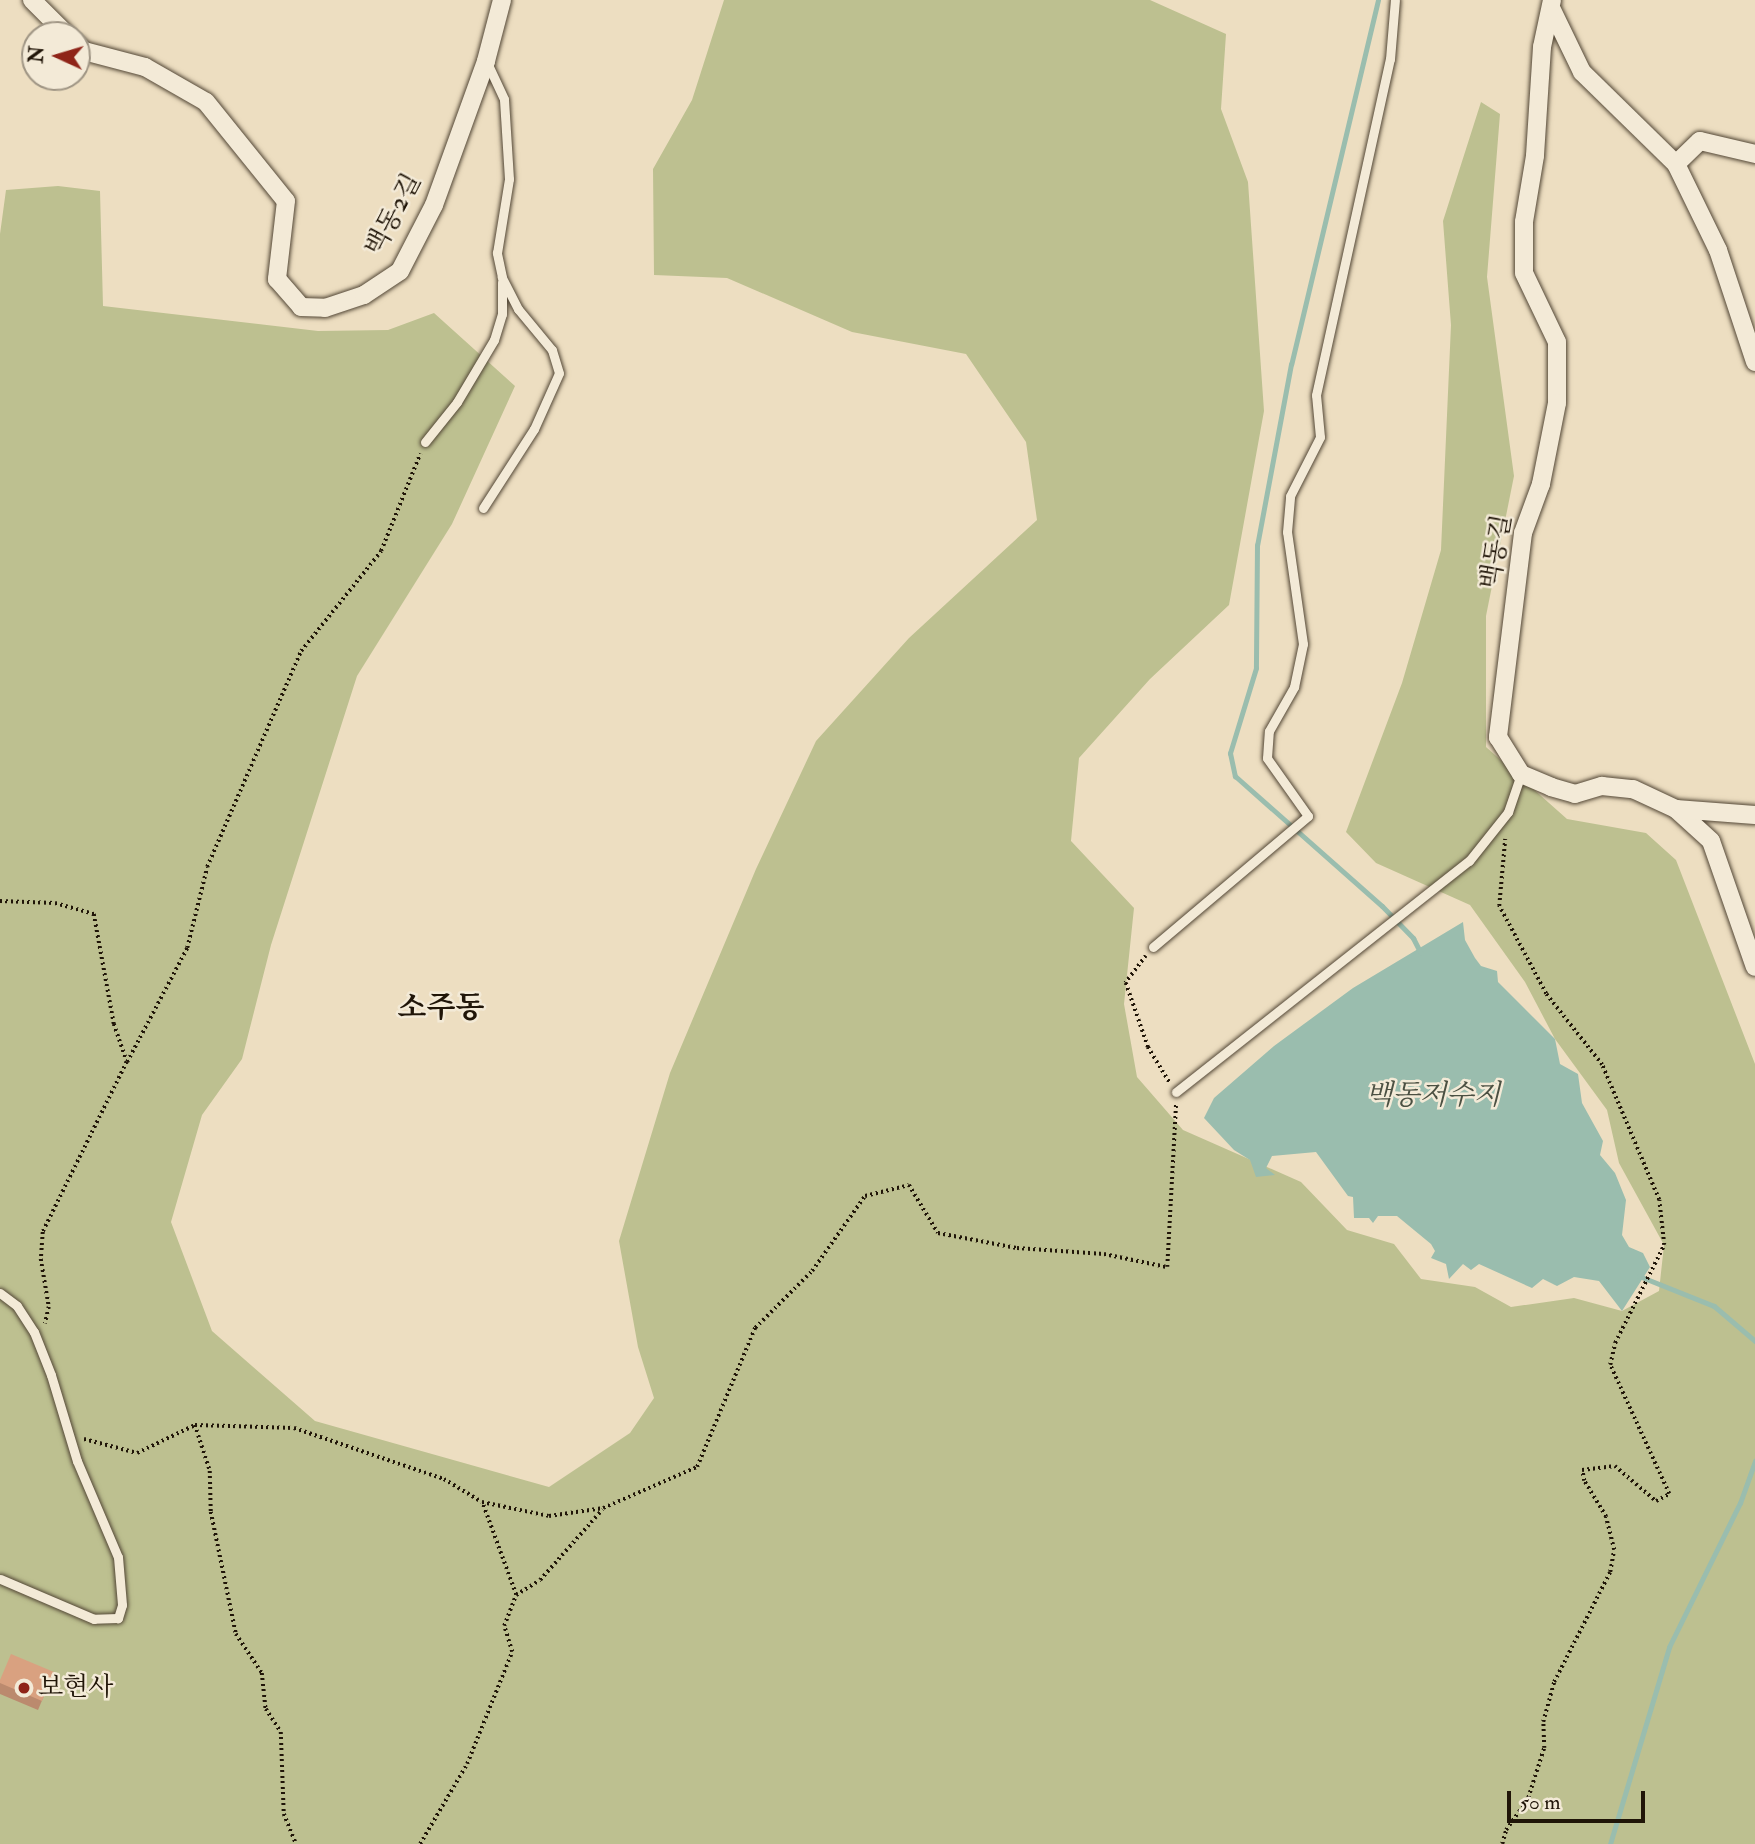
<!DOCTYPE html>
<meta charset="utf-8">
<style>
body{margin:0}
#map{position:relative;width:1755px;height:1844px;overflow:hidden;background:#eddec1;font-family:"IM FELL Double Pica","Noto Serif KR",serif}
div>[style]{position:absolute}
.green>*{inset:0;background:#bdc090}
.water>*{inset:0;background:#9abdae}
.stream>*{height:5px;margin:-2.5px;padding:0 2.5px;transform-origin:2.5px;border-radius:2.5px;background:#9abdae}
.path>*{height:3.5px;margin-top:-1.75px;transform-origin:0;background:repeating-linear-gradient(90deg,#201508 0 2px,transparent 0 5.5px)}
.roads{filter:drop-shadow(0 0 2px #534736) drop-shadow(0 0 2px #534736)}
.lane>*{height:9px;margin:-4.5px;padding:0 4.5px;transform-origin:4.5px;border-radius:4.5px;background:#f3ead7}
.street>*{height:18px;margin:-9px;padding:0 9px;transform-origin:9px;border-radius:9px;background:#f3ead7}
.wall>*{inset:0;background:#bb8a6e}
.building>*{inset:0;background:#d9a180}
.dots>*{width:19px;height:19px;translate:-50% -50%;box-sizing:border-box;border:4px solid #f3ead7;border-radius:50%}
span{translate:-50% -50%;white-space:nowrap;text-align:center;line-height:1.15;-webkit-text-stroke:5px #f3ead7;paint-order:stroke}
.street-label{font-size:26px;color:#201508}
.poi-label{font-size:26px;color:#201508}
.left{translate:0 -50%;text-align:left}
.water-label{font-size:28px;color:#4b5042;font-style:italic}
.quarter-label{font-size:30px;color:#201508;font-weight:700}
.north{position:absolute;left:21px;top:21px;width:70px;height:70px;box-sizing:border-box;background:#f3ead7;border:2px solid #9f9584;border-radius:50%;rotate:274deg;font-size:19px;font-weight:700;line-height:28px;text-align:center;color:#201508}
.north::after{content:'';display:block;margin:auto;width:24px;height:32px;background:#8f2418;clip-path:polygon(50% 0,100% 100%,50% 72%,0 100%)}
.scale{position:absolute;left:1507px;top:1791px;width:138px;height:32px;box-sizing:border-box;border:4px solid #201508;border-top:0;padding-left:9px;font-size:21px;line-height:24px;white-space:nowrap;color:#201508;-webkit-text-stroke:5px #f3ead7;paint-order:stroke}
</style>
<div id="map">
<div class="green">
<div style="clip-path:polygon(724px 0,1150px 0,1226px 34px,1221px 109px,1248px 182px,1264px 411px,1229px 605px,1150px 679px,1079px 758px,1071px 841px,1134px 908px,1124px 1004px,1137px 1077px,1183px 1130px,1301px 1182px,1347px 1230px,1394px 1244px,1421px 1279px,1475px 1287px,1511px 1307px,1574px 1298px,1622px 1311px,1659px 1291px,1664px 1245px,1619px 1163px,1607px 1110px,1555px 1039px,1525px 982px,1470px 905px,1376px 863px,1346px 832px,1402px 683px,1441px 550px,1451px 325px,1443px 221px,1481px 102px,1500px 114px,1487px 277px,1514px 476px,1486px 616px,1486px 747px,1567px 819px,1646px 833px,1676px 860px,1755px 1064px,1755px 1844px,0 1844px,0 234px,6px 190px,58px 186px,100px 191px,103px 306px,318px 331px,388px 330px,434px 313px,515px 386px,452px 524px,357px 676px,271px 945px,242px 1059px,202px 1115px,171px 1222px,212px 1331px,315px 1421px,549px 1487px,630px 1433px,654px 1398px,638px 1347px,619px 1241px,670px 1073px,756px 869px,816px 741px,909px 638px,1037px 520px,1026px 442px,966px 354px,852px 332px,727px 278px,654px 275px,653px 169px,692px 100px)"></div>
</div>
<div class="water">
<div style="clip-path:polygon(1463px 922px,1465px 940px,1475px 958px,1481px 966px,1497px 971px,1498px 982px,1555px 1039px,1560px 1064px,1578px 1074px,1582px 1103px,1603px 1141px,1600px 1155px,1615px 1173px,1626px 1200px,1622px 1235px,1629px 1247px,1643px 1253px,1650px 1267px,1622px 1311px,1599px 1281px,1574px 1277px,1557px 1286px,1543px 1279px,1532px 1288px,1479px 1264px,1471px 1270px,1463px 1264px,1449px 1279px,1446px 1264px,1431px 1258px,1435px 1251px,1431px 1244px,1397px 1216px,1378px 1216px,1373px 1223px,1369px 1218px,1354px 1218px,1353px 1197px,1348px 1196px,1316px 1152px,1272px 1156px,1266px 1168px,1275px 1175px,1256px 1177px,1250px 1160px,1234px 1150px,1204px 1118px,1214px 1098px,1274px 1046px,1353px 988px)"></div>
</div>
<div class="stream">
<div style="left:1378px;top:0;width:374px;rotate:103.4deg"></div>
<div style="left:1291px;top:364px;width:184px;rotate:100.6deg"></div>
<div style="left:1257px;top:545px;width:123px;rotate:90.5deg"></div>
<div style="left:1256px;top:668px;width:89px;rotate:107deg"></div>
<div style="left:1230px;top:753px;width:24px;rotate:78deg"></div>
<div style="left:1235px;top:776px;width:196px;rotate:41.5deg"></div>
<div style="left:1382px;top:906px;width:45px;rotate:45.9deg"></div>
<div style="left:1413px;top:938px;width:16px;rotate:63deg"></div>
<div style="left:1639px;top:1276px;width:81px;rotate:21.8deg"></div>
<div style="left:1714px;top:1306px;width:54px;rotate:40.5deg"></div>
<div style="left:1610px;top:1844px;width:206px;rotate:-73.3deg"></div>
<div style="left:1669px;top:1647px;width:161px;rotate:-63.8deg"></div>
<div style="left:1740px;top:1503px;width:45px;rotate:-70.3deg"></div>
</div>
<div class="path">
<div style="left:0;top:901px;width:55px;rotate:2.1deg"></div>
<div style="left:55px;top:903px;width:41px;rotate:15.8deg"></div>
<div style="left:94px;top:914px;width:112px;rotate:79.7deg"></div>
<div style="left:114px;top:1024px;width:40px;rotate:71.1deg"></div>
<div style="left:127px;top:1062px;width:190px;rotate:116.3deg"></div>
<div style="left:43px;top:1232px;width:27px;rotate:94deg"></div>
<div style="left:41px;top:1259px;width:49px;rotate:80.5deg"></div>
<div style="left:49px;top:1307px;width:17px;rotate:103deg"></div>
<div style="left:1146px;top:956px;width:34px;rotate:127deg"></div>
<div style="left:1126px;top:983px;width:68px;rotate:71deg"></div>
<div style="left:1148px;top:1047px;width:42px;rotate:58.6deg"></div>
<div style="left:127px;top:1062px;width:129px;rotate:-62.2deg"></div>
<div style="left:187px;top:948px;width:83px;rotate:-76.1deg"></div>
<div style="left:207px;top:867px;width:236px;rotate:-66.5deg"></div>
<div style="left:301px;top:651px;width:128px;rotate:-51.3deg"></div>
<div style="left:381px;top:551px;width:105px;rotate:-68.1deg"></div>
<div style="left:195px;top:1425px;width:48px;rotate:71.9deg"></div>
<div style="left:210px;top:1471px;width:41px;rotate:88.6deg"></div>
<div style="left:211px;top:1512px;width:125px;rotate:78.4deg"></div>
<div style="left:236px;top:1634px;width:47px;rotate:56.3deg"></div>
<div style="left:262px;top:1673px;width:36px;rotate:84deg"></div>
<div style="left:266px;top:1709px;width:27px;rotate:57deg"></div>
<div style="left:281px;top:1732px;width:82px;rotate:87.9deg"></div>
<div style="left:284px;top:1814px;width:32px;rotate:68deg"></div>
<div style="left:84px;top:1439px;width:55px;rotate:14.8deg"></div>
<div style="left:137px;top:1453px;width:64px;rotate:-25.8deg"></div>
<div style="left:195px;top:1425px;width:99px;rotate:1.7deg"></div>
<div style="left:294px;top:1428px;width:158px;rotate:18.8deg"></div>
<div style="left:444px;top:1479px;width:44px;rotate:31.2deg"></div>
<div style="left:482px;top:1502px;width:68px;rotate:11.8deg"></div>
<div style="left:549px;top:1516px;width:55px;rotate:-8.4deg"></div>
<div style="left:603px;top:1508px;width:103px;rotate:-23.6deg"></div>
<div style="left:697px;top:1467px;width:151px;rotate:-67.4deg"></div>
<div style="left:755px;top:1328px;width:81px;rotate:-45deg"></div>
<div style="left:812px;top:1271px;width:92px;rotate:-54.8deg"></div>
<div style="left:865px;top:1196px;width:45px;rotate:-14deg"></div>
<div style="left:909px;top:1185px;width:56px;rotate:58.9deg"></div>
<div style="left:938px;top:1233px;width:80px;rotate:10.8deg"></div>
<div style="left:1017px;top:1248px;width:87px;rotate:3.9deg"></div>
<div style="left:1104px;top:1254px;width:64px;rotate:11.7deg"></div>
<div style="left:1167px;top:1267px;width:164px;rotate:-86.9deg"></div>
<div style="left:516px;top:1595px;width:28px;rotate:-32deg"></div>
<div style="left:540px;top:1580px;width:94px;rotate:-48.5deg"></div>
<div style="left:420px;top:1844px;width:93px;rotate:-59.6deg"></div>
<div style="left:467px;top:1764px;width:121px;rotate:-68.1deg"></div>
<div style="left:512px;top:1652px;width:27px;rotate:-107deg"></div>
<div style="left:504px;top:1626px;width:33px;rotate:-69deg"></div>
<div style="left:516px;top:1595px;width:99px;rotate:-110.1deg"></div>
<div style="left:1502px;top:1844px;width:15px;rotate:-74deg"></div>
<div style="left:1506px;top:1830px;width:39px;rotate:-55deg"></div>
<div style="left:1528px;top:1798px;width:52px;rotate:-72.3deg"></div>
<div style="left:1544px;top:1748px;width:26px;rotate:-92deg"></div>
<div style="left:1543px;top:1722px;width:41px;rotate:-74.6deg"></div>
<div style="left:1554px;top:1682px;width:123px;rotate:-63deg"></div>
<div style="left:1610px;top:1572px;width:22px;rotate:-80deg"></div>
<div style="left:1614px;top:1550px;width:34px;rotate:-104deg"></div>
<div style="left:1606px;top:1517px;width:42px;rotate:-121.4deg"></div>
<div style="left:1584px;top:1481px;width:11px;rotate:-100deg"></div>
<div style="left:1582px;top:1470px;width:33px;rotate:-7deg"></div>
<div style="left:1615px;top:1466px;width:54px;rotate:40.5deg"></div>
<div style="left:1656px;top:1501px;width:15px;rotate:-28deg"></div>
<div style="left:1669px;top:1494px;width:142px;rotate:-114.6deg"></div>
<div style="left:1610px;top:1365px;width:23px;rotate:-77deg"></div>
<div style="left:1615px;top:1343px;width:110px;rotate:-63.4deg"></div>
<div style="left:1664px;top:1245px;width:45px;rotate:-96.3deg"></div>
<div style="left:1659px;top:1200px;width:147px;rotate:-112.9deg"></div>
<div style="left:1602px;top:1065px;width:90px;rotate:-128.3deg"></div>
<div style="left:1546px;top:994px;width:100px;rotate:-118.1deg"></div>
<div style="left:1499px;top:906px;width:67px;rotate:-84.9deg"></div>
</div>
<div class="roads">
<div class="lane">
<div style="left:425px;top:442px;width:51px;rotate:-51.3deg"></div>
<div style="left:457px;top:402px;width:72px;rotate:-59.2deg"></div>
<div style="left:494px;top:340px;width:27px;rotate:-73deg"></div>
<div style="left:502px;top:314px;width:32px;rotate:-90deg"></div>
<div style="left:483px;top:508px;width:94px;rotate:-57.2deg"></div>
<div style="left:534px;top:429px;width:61px;rotate:-65.9deg"></div>
<div style="left:559px;top:373px;width:24px;rotate:-107deg"></div>
<div style="left:552px;top:350px;width:53px;rotate:-129.7deg"></div>
<div style="left:518px;top:309px;width:36px;rotate:-117deg"></div>
<div style="left:502px;top:277px;width:25px;rotate:-102deg"></div>
<div style="left:497px;top:253px;width:75px;rotate:-80.8deg"></div>
<div style="left:509px;top:179px;width:80px;rotate:-93.6deg"></div>
<div style="left:504px;top:99px;width:40px;rotate:-115deg"></div>
<div style="left:1153px;top:947px;width:203px;rotate:-40.2deg"></div>
<div style="left:1308px;top:816px;width:71px;rotate:-125.3deg"></div>
<div style="left:1267px;top:758px;width:27px;rotate:-86deg"></div>
<div style="left:1269px;top:731px;width:51px;rotate:-60.4deg"></div>
<div style="left:1294px;top:687px;width:44px;rotate:-78.2deg"></div>
<div style="left:1303px;top:644px;width:113px;rotate:-98.1deg"></div>
<div style="left:1287px;top:532px;width:36px;rotate:-85deg"></div>
<div style="left:1290px;top:496px;width:66px;rotate:-63deg"></div>
<div style="left:1320px;top:437px;width:42px;rotate:-95.4deg"></div>
<div style="left:1316px;top:395px;width:344px;rotate:-77.6deg"></div>
<div style="left:1390px;top:59px;width:59px;rotate:-85.2deg"></div>
<div style="left:1176px;top:1092px;width:373px;rotate:-38.3deg"></div>
<div style="left:1469px;top:861px;width:63px;rotate:-51.5deg"></div>
<div style="left:1508px;top:812px;width:40px;rotate:-71.1deg"></div>
<div style="left:0;top:1293px;width:21px;rotate:37deg"></div>
<div style="left:17px;top:1306px;width:31px;rotate:57deg"></div>
<div style="left:34px;top:1332px;width:46px;rotate:68.4deg"></div>
<div style="left:51px;top:1375px;width:90px;rotate:73.2deg"></div>
<div style="left:77px;top:1461px;width:104px;rotate:66.9deg"></div>
<div style="left:118px;top:1557px;width:48px;rotate:85.2deg"></div>
<div style="left:122px;top:1605px;width:14px;rotate:107deg"></div>
<div style="left:118px;top:1618px;width:24px;rotate:178deg"></div>
<div style="left:94px;top:1619px;width:102px;rotate:-156.9deg"></div>
</div>
<div class="street">
<div style="left:32px;top:0;width:49px;rotate:45deg"></div>
<div style="left:1552px;top:0;width:48px;rotate:102deg"></div>
<div style="left:1542px;top:47px;width:109px;rotate:93.7deg"></div>
<div style="left:1535px;top:156px;width:67px;rotate:99.5deg"></div>
<div style="left:1524px;top:222px;width:51px;rotate:90deg"></div>
<div style="left:1524px;top:273px;width:76px;rotate:64.4deg"></div>
<div style="left:1557px;top:342px;width:61px;rotate:90deg"></div>
<div style="left:1557px;top:403px;width:83px;rotate:101.2deg"></div>
<div style="left:1541px;top:484px;width:52px;rotate:110.2deg"></div>
<div style="left:1523px;top:533px;width:206px;rotate:97deg"></div>
<div style="left:1498px;top:737px;width:44px;rotate:58.1deg"></div>
<div style="left:1521px;top:774px;width:33px;rotate:23deg"></div>
<div style="left:1551px;top:787px;width:25px;rotate:16deg"></div>
<div style="left:1575px;top:794px;width:28px;rotate:-17deg"></div>
<div style="left:1602px;top:786px;width:31px;rotate:6deg"></div>
<div style="left:1633px;top:789px;width:47px;rotate:24.9deg"></div>
<div style="left:1676px;top:809px;width:47px;rotate:42.4deg"></div>
<div style="left:1711px;top:841px;width:133px;rotate:70.8deg"></div>
<div style="left:1552px;top:10px;width:69px;rotate:64.2deg"></div>
<div style="left:1582px;top:72px;width:132px;rotate:44.4deg"></div>
<div style="left:1676px;top:164px;width:96px;rotate:64deg"></div>
<div style="left:1718px;top:250px;width:118px;rotate:71.7deg"></div>
<div style="left:77px;top:44px;width:10px;rotate:45deg"></div>
<div style="left:84px;top:51px;width:63px;rotate:14.7deg"></div>
<div style="left:145px;top:67px;width:70px;rotate:29.8deg"></div>
<div style="left:206px;top:102px;width:127px;rotate:51.1deg"></div>
<div style="left:286px;top:201px;width:79px;rotate:96.6deg"></div>
<div style="left:277px;top:279px;width:37px;rotate:49deg"></div>
<div style="left:301px;top:307px;width:24px;rotate:2deg"></div>
<div style="left:325px;top:308px;width:41px;rotate:-18.4deg"></div>
<div style="left:364px;top:295px;width:43px;rotate:-33.7deg"></div>
<div style="left:400px;top:271px;width:74px;rotate:-62.7deg"></div>
<div style="left:434px;top:205px;width:153px;rotate:-70.1deg"></div>
<div style="left:486px;top:61px;width:63px;rotate:-75.3deg"></div>
<div style="left:1676px;top:164px;width:33px;rotate:-44deg"></div>
<div style="left:1700px;top:141px;width:57px;rotate:13.3deg"></div>
<div style="left:1676px;top:809px;width:79px;rotate:4.3deg"></div>
</div>
</div>
<div class="wall">
<div style="clip-path:polygon(54px 1672px,38px 1710px,0 1694px,0 1680px)"></div>
</div>
<div class="building">
<div style="clip-path:polygon(11px 1654px,54px 1672px,42px 1701px,0 1683px,0 1680px)"></div>
</div>
<div class="dots">
<div style="left:24px;top:1688px;background:#8f2418"></div>
</div>
<div class="street-label">
<span style="left:394px;top:215px;rotate:-62deg">백동2길</span>
<span style="left:1497px;top:552px;rotate:-80deg">백동길</span>
</div>
<div class="poi-label">
<span class="left" style="left:38px;top:1688px">보현사</span>
</div>
<div class="water-label">
<span style="left:1433px;top:1096px">백동저수지</span>
</div>
<div class="quarter-label">
<span style="left:441px;top:1008px">소주동</span>
</div>
<div class="north">N</div>
<div class="scale">50 m</div>
</div>
